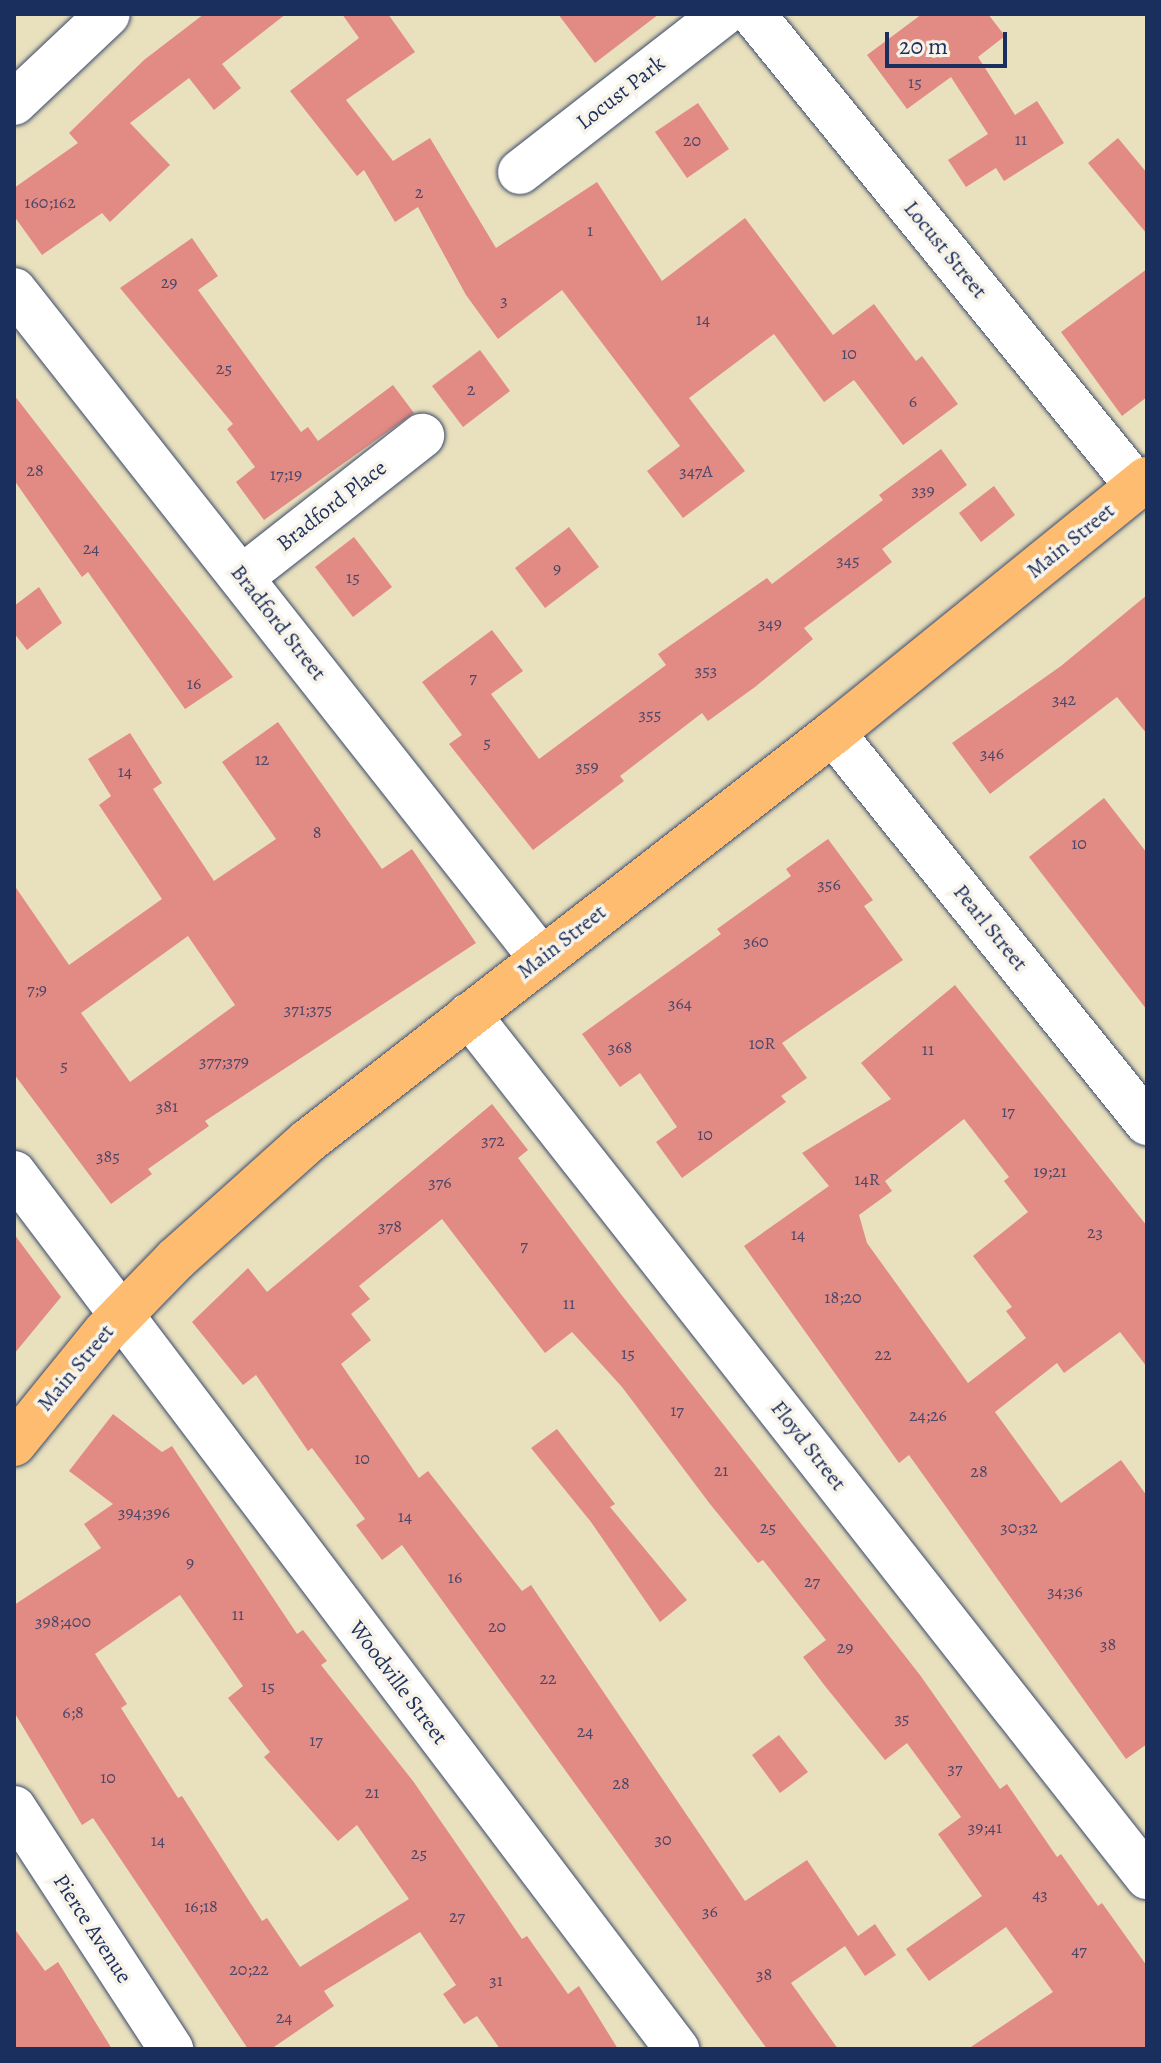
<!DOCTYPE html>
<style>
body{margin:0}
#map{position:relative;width:1161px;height:2063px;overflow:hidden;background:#e9e0bd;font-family:Alegreya,serif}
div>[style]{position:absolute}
.building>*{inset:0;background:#e28b84}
.roads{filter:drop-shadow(0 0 2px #3a4a6c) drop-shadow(0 0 2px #3a4a6c)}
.minor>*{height:44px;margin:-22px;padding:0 22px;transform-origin:22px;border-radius:22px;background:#fff}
.major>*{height:44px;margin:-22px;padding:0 22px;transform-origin:22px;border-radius:22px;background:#febc70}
span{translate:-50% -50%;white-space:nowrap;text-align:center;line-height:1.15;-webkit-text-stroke:7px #f7f3e8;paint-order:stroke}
.number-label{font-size:18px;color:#4d4668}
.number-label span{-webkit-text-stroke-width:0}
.street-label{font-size:22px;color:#1b2f5e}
.frame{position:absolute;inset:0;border:16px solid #1b2f5e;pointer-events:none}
.scale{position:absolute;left:885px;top:32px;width:122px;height:36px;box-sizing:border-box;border:4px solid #1b2f5e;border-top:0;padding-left:10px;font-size:24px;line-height:28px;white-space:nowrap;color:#1b2f5e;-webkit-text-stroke:6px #f7f3e8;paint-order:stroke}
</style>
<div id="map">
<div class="building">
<div style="clip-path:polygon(204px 14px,286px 14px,222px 64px,241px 88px,214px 110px,189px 78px,130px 123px,170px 165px,110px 222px,102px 213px,42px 255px,14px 216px,14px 188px,78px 143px,69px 133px,144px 60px)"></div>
<div style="clip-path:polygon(342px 14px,388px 14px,415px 52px,346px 100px,393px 161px,430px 138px,496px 248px,597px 182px,662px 281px,745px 218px,833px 335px,874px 304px,916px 361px,922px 356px,958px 404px,903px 445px,854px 380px,824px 402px,774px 334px,689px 398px,745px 471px,683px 518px,647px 471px,680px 446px,562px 290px,498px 339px,466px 295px,418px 207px,395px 222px,364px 170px,357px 176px,290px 91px,359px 38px)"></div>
<div style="clip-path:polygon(558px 14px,659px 14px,595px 63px)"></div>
<div style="clip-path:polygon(922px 14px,988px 14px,1005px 36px,978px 57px,1015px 115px,1037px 101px,1064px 143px,1004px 181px,996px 168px,966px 187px,948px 160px,988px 134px,951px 77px,907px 109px,867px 55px)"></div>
<div style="clip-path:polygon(698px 103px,729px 149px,687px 178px,655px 132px)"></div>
<div style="clip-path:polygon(1118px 138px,1147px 173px,1147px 234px,1088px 163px)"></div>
<div style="clip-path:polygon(192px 238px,218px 276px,198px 290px,301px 432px,308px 427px,318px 441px,393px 385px,414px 413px,264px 520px,236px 482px,255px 467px,227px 429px,233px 424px,120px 288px)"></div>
<div style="clip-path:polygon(1147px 269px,1147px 397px,1122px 416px,1061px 332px)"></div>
<div style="clip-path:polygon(480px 350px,510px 391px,463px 427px,432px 386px)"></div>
<div style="clip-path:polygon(14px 395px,233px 677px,185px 709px,88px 572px,82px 577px,14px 480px)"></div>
<div style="clip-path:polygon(941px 449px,967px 485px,882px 549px,892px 562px,804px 628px,813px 639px,755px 687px,708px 721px,702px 713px,620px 776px,624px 781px,533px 850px,449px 744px,462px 735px,422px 682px,492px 630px,523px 671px,491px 694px,539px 759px,666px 665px,658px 654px,767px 578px,772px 584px,883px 500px,879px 495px)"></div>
<div style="clip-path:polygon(994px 486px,1015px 515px,981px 542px,959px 513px)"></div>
<div style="clip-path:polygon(569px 527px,599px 567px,545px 608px,515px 568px)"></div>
<div style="clip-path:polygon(354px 537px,392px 587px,353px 617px,315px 567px)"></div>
<div style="clip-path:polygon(39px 587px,62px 623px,27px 650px,14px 633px,14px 606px)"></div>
<div style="clip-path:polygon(1147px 595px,1147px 734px,1117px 697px,990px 794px,952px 743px,1061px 666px)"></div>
<div style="clip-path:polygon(evenodd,278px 722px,382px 869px,412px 849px,476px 943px,205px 1121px,209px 1126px,148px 1169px,152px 1174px,111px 1204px,14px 1074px,14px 885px,69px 965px,162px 899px,99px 805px,111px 796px,88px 759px,130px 733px,162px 783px,153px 789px,214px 881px,276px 839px,222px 762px,278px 722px,188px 936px,235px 1005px,130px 1082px,81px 1013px,188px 936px)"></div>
<div style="clip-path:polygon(1104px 798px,1147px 853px,1147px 1010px,1029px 857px)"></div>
<div style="clip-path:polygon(828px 839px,873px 900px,864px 906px,903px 960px,782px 1043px,807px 1078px,781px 1096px,786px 1102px,682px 1178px,656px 1142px,677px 1127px,640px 1073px,620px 1087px,582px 1034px,721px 934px,717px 929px,791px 876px,786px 869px)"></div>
<div style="clip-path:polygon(evenodd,955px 985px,1147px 1226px,1147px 1367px,1120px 1332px,1064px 1373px,1057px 1363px,995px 1412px,1061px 1503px,1121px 1460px,1147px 1496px,1147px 1744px,1126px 1759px,909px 1455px,899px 1463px,744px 1246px,829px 1186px,802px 1153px,891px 1099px,861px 1063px,955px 985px,964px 1119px,1009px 1177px,1004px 1181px,1028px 1212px,973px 1256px,1012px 1307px,1006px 1311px,1026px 1338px,968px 1383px,867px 1243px,859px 1215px,892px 1191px,885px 1181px,964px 1119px)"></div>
<div style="clip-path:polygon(492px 1104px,528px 1150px,518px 1158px,620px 1293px,920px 1675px,1000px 1789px,1007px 1784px,1057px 1857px,1061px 1854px,1098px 1906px,1102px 1903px,1147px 1966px,1147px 2049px,968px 2049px,1053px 1992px,1006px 1927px,929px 1981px,906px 1949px,982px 1896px,938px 1834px,961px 1817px,907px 1743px,885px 1760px,825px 1686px,803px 1657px,826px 1640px,763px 1560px,758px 1563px,710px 1504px,622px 1387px,572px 1332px,545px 1353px,442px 1219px,359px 1286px,370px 1299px,351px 1314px,371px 1340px,341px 1364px,419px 1478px,428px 1471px,522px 1591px,531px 1585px,745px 1901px,807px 1860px,858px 1936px,875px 1924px,896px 1955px,865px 1976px,845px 1946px,791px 1983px,838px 2049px,767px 2049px,402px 1545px,382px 1560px,356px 1525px,365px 1519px,312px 1448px,308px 1451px,256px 1375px,243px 1385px,192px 1322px,248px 1268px,267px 1292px)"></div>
<div style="clip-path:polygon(14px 1234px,61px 1297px,14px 1354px)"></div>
<div style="clip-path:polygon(evenodd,113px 1414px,162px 1452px,172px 1446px,297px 1634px,303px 1630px,327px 1661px,321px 1665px,413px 1781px,522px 1939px,527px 1936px,568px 1994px,579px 1986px,618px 2049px,500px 2049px,477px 2016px,464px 2024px,443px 1994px,456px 1985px,420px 1932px,324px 1991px,334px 2006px,271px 2049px,248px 2049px,93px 1818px,82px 1825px,14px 1712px,14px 1605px,101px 1548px,84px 1524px,113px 1504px,69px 1471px,113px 1414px,180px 1595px,243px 1686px,228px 1698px,270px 1752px,264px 1757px,338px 1841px,357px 1825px,409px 1899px,300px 1967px,267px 1918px,262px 1921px,182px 1796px,178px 1798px,121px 1708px,127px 1704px,95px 1654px,180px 1595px)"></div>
<div style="clip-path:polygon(557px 1429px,615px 1504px,610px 1507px,687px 1600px,660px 1622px,591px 1522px,531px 1448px)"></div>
<div style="clip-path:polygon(779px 1735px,808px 1772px,780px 1793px,752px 1755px)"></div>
<div style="clip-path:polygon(14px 1928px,45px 1971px,58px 1962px,112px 2049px,14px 2049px)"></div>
</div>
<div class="roads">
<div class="minor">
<div style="left:753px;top:14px;width:610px;rotate:50.86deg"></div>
<div style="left:14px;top:103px;width:129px;rotate:-43.4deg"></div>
<div style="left:520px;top:172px;width:257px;rotate:-37.9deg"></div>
<div style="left:14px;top:290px;width:851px;rotate:51.73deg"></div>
<div style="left:242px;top:577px;width:229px;rotate:-38.1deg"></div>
<div style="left:833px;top:733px;width:501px;rotate:51.16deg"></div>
<div style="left:469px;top:1015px;width:1097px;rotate:51.81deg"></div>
<div style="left:14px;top:1173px;width:1099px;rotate:52.88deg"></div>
<div style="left:14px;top:1808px;width:288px;rotate:56.9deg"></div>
</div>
<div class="major">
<div style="left:14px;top:1444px;width:144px;rotate:-50.9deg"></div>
<div style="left:105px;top:1332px;width:102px;rotate:-45.8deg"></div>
<div style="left:176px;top:1259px;width:177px;rotate:-41.8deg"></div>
<div style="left:308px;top:1141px;width:665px;rotate:-37.85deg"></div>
<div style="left:833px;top:733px;width:404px;rotate:-39deg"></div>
</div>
</div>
<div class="number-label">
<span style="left:915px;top:82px">15</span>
<span style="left:1021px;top:139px">11</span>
<span style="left:692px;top:140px">20</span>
<span style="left:419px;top:192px">2</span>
<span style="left:50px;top:202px">160;162</span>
<span style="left:590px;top:230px">1</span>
<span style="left:169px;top:282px">29</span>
<span style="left:504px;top:300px">3</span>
<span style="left:703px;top:319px">14</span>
<span style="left:849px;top:353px">10</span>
<span style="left:224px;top:368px">25</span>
<span style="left:471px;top:389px">2</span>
<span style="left:913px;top:401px">6</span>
<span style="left:35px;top:470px">28</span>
<span style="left:696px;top:471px">347A</span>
<span style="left:286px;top:474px">17;19</span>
<span style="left:923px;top:490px">339</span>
<span style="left:91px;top:548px">24</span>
<span style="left:848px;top:560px">345</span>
<span style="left:557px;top:568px">9</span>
<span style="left:353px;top:577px">15</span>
<span style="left:770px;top:623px">349</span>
<span style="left:706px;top:670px">353</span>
<span style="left:473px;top:677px">7</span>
<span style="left:194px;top:683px">16</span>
<span style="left:1064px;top:699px">342</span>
<span style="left:650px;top:714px">355</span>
<span style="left:487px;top:742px">5</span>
<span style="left:992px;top:753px">346</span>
<span style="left:262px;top:759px">12</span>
<span style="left:587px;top:766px">359</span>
<span style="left:125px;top:771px">14</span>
<span style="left:317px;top:832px">8</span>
<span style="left:1079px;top:843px">10</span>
<span style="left:829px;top:884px">356</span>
<span style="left:756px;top:941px">360</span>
<span style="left:37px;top:989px">7;9</span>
<span style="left:680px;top:1003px">364</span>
<span style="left:308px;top:1009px">371;375</span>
<span style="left:762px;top:1043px">10R</span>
<span style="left:620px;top:1047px">368</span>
<span style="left:928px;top:1049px">11</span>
<span style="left:224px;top:1061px">377;379</span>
<span style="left:64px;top:1065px">5</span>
<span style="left:167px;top:1106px">381</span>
<span style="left:1008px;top:1111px">17</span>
<span style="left:705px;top:1134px">10</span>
<span style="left:493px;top:1140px">372</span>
<span style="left:108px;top:1156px">385</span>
<span style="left:1050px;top:1171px">19;21</span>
<span style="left:867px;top:1179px">14R</span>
<span style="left:440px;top:1182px">376</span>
<span style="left:390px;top:1226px">378</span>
<span style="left:1095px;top:1232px">23</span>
<span style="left:798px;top:1234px">14</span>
<span style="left:524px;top:1245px">7</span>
<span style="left:843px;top:1297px">18;20</span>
<span style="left:569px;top:1303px">11</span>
<span style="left:628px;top:1353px">15</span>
<span style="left:883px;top:1354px">22</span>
<span style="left:677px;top:1410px">17</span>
<span style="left:928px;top:1415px">24;26</span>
<span style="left:362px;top:1458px">10</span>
<span style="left:721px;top:1470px">21</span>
<span style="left:979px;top:1471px">28</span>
<span style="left:144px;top:1512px">394;396</span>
<span style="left:405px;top:1516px">14</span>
<span style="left:768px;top:1527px">25</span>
<span style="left:1019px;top:1527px">30;32</span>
<span style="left:190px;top:1562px">9</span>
<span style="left:455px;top:1577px">16</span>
<span style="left:812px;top:1581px">27</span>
<span style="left:1065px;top:1591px">34;36</span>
<span style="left:238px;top:1614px">11</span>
<span style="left:63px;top:1621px">398;400</span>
<span style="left:497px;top:1626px">20</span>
<span style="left:1108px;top:1644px">38</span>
<span style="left:845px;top:1647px">29</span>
<span style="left:548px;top:1678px">22</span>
<span style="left:268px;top:1686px">15</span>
<span style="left:73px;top:1712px">6;8</span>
<span style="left:902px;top:1718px">35</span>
<span style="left:585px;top:1731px">24</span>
<span style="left:316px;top:1740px">17</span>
<span style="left:955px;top:1768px">37</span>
<span style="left:108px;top:1777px">10</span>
<span style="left:621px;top:1783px">28</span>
<span style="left:372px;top:1792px">21</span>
<span style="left:985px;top:1827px">39;41</span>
<span style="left:663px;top:1839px">30</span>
<span style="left:158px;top:1840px">14</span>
<span style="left:419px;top:1853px">25</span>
<span style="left:1040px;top:1894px">43</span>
<span style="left:201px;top:1906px">16;18</span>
<span style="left:710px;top:1911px">36</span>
<span style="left:457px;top:1916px">27</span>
<span style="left:1079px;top:1950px">47</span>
<span style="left:249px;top:1969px">20;22</span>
<span style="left:764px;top:1974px">38</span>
<span style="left:496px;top:1980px">31</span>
<span style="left:284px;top:2017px">24</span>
</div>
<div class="street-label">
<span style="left:621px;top:93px;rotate:-38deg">Locust Park</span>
<span style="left:945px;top:250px;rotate:51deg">Locust Street</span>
<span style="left:332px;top:506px;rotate:-38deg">Bradford Place</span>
<span style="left:1071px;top:541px;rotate:-39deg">Main Street</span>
<span style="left:278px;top:623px;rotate:52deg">Bradford Street</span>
<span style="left:990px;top:928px;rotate:51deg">Pearl Street</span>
<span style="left:562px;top:942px;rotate:-38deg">Main Street</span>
<span style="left:76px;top:1368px;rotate:-50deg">Main Street</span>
<span style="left:808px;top:1446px;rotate:52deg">Floyd Street</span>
<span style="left:398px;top:1683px;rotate:53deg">Woodville Street</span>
<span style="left:92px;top:1929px;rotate:57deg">Pierce Avenue</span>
</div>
<div class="frame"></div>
<div class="scale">20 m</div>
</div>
